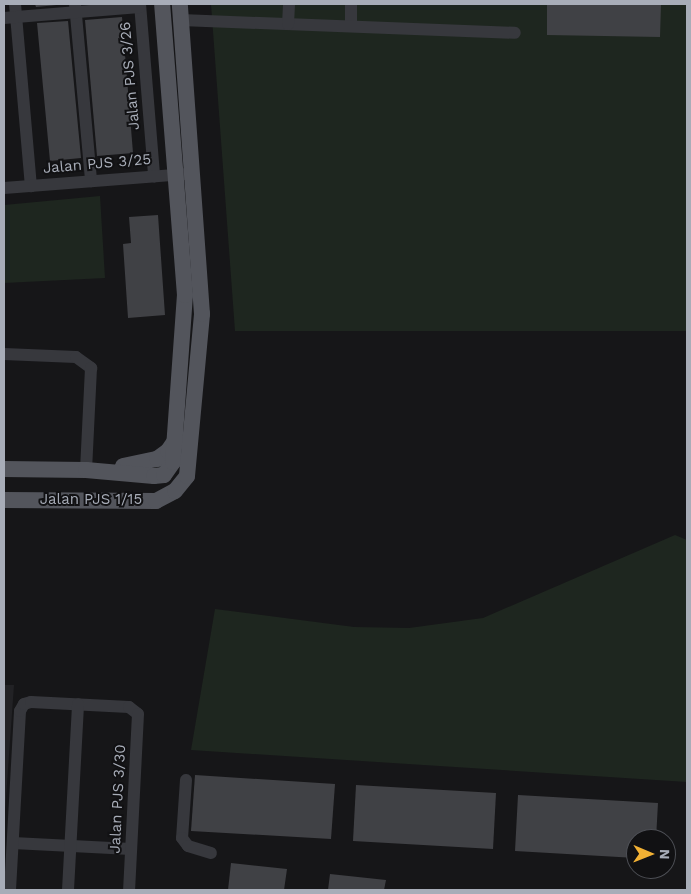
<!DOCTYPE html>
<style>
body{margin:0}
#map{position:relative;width:691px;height:894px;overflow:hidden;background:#161618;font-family:"Work Sans",sans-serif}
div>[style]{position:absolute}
.built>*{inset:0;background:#222225}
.green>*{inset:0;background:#1e261f}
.building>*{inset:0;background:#404145}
.minor>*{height:12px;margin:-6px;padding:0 6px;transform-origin:6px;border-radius:6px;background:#37383d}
.major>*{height:16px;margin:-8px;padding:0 8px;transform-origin:8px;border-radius:8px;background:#53555c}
span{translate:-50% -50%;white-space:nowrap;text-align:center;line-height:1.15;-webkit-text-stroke:4px #111113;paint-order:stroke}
.street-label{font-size:15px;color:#a8adb8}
.frame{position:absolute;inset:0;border:5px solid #a8adb8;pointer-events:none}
.north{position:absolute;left:626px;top:829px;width:50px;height:50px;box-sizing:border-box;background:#111113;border:1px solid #4d4f55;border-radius:50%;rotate:91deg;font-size:14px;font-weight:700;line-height:20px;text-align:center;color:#a8adb8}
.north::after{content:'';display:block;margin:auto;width:18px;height:22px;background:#f2b134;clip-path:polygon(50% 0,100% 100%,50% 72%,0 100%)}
</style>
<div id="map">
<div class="built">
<div style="clip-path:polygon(4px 685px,14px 685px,4px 826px)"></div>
</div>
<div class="green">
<div style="clip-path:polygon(211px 4px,687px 4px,687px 331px,235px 331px)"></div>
<div style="clip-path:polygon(100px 196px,105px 278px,4px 283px,4px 205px)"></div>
<div style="clip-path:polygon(675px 535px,687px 540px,687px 782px,191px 750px,215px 609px,354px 627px,409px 628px,483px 618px)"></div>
</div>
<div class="building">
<div style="clip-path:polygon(35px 4px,67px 4px,36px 7px)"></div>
<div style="clip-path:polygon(547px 4px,661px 4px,660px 37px,547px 35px)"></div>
<div style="clip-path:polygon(122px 17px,133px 153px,97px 156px,85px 20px)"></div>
<div style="clip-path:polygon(68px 21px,81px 158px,50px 161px,37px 23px)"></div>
<div style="clip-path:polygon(158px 215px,165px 315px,128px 318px,123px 244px,131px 243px,129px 217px)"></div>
<div style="clip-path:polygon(195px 775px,335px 784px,331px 839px,191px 831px)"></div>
<div style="clip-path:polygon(356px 785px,496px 793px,493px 849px,353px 841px)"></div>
<div style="clip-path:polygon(518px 795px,658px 803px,656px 839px,636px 839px,636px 858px,515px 851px)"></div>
<div style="clip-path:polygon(231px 863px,287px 869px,284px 890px,228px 890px)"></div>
<div style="clip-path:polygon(330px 874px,386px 880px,384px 890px,328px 890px)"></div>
</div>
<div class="minor">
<div style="left:15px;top:4px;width:183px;rotate:85deg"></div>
<div style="left:75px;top:4px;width:178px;rotate:84.8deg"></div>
<div style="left:140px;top:4px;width:173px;rotate:85.3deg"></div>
<div style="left:351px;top:4px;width:22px;rotate:90deg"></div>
<div style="left:4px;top:18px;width:136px;rotate:-4.6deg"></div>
<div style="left:181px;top:20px;width:334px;rotate:2.2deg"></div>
<div style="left:288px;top:24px;width:20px;rotate:-87deg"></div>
<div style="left:4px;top:188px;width:181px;rotate:-4.4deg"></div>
<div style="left:4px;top:354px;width:72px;rotate:2.4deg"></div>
<div style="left:76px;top:357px;width:19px;rotate:36deg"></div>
<div style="left:91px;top:368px;width:102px;rotate:92.8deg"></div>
<div style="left:186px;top:780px;width:58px;rotate:93.9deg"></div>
<div style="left:182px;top:838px;width:10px;rotate:53deg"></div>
<div style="left:188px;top:846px;width:24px;rotate:17deg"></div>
<div style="left:13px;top:843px;width:118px;rotate:2.9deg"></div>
<div style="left:10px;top:890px;width:179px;rotate:-86.8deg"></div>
<div style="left:20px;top:711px;width:8px;rotate:-60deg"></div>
<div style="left:24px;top:704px;width:7px;rotate:-16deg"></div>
<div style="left:31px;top:702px;width:98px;rotate:2.9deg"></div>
<div style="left:129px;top:707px;width:11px;rotate:38deg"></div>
<div style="left:138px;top:714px;width:176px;rotate:92.9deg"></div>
<div style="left:68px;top:890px;width:186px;rotate:-86.9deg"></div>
</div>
<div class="major">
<div style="left:123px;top:466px;width:35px;rotate:-12deg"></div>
<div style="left:157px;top:459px;width:14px;rotate:-36deg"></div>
<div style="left:168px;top:451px;width:14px;rotate:-56deg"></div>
<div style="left:4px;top:469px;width:82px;rotate:0.7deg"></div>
<div style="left:86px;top:470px;width:68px;rotate:5deg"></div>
<div style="left:154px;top:476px;width:10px;rotate:-6deg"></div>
<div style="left:164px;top:475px;width:16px;rotate:-55deg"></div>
<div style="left:173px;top:462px;width:167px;rotate:-85.9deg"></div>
<div style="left:185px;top:295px;width:292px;rotate:-94.5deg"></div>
<div style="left:4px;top:500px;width:152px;rotate:0.4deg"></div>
<div style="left:156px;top:501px;width:21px;rotate:-28deg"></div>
<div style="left:175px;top:491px;width:19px;rotate:-51deg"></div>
<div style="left:187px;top:476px;width:163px;rotate:-84.7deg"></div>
<div style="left:202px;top:314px;width:311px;rotate:-94.1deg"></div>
</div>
<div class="street-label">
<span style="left:130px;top:76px;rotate:-95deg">Jalan PJS 3/26</span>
<span style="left:97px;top:164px;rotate:-5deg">Jalan PJS 3/25</span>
<span style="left:91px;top:500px">Jalan PJS 1/15</span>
<span style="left:118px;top:799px;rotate:-87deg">Jalan PJS 3/30</span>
</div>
<div class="frame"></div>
<div class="north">N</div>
</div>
